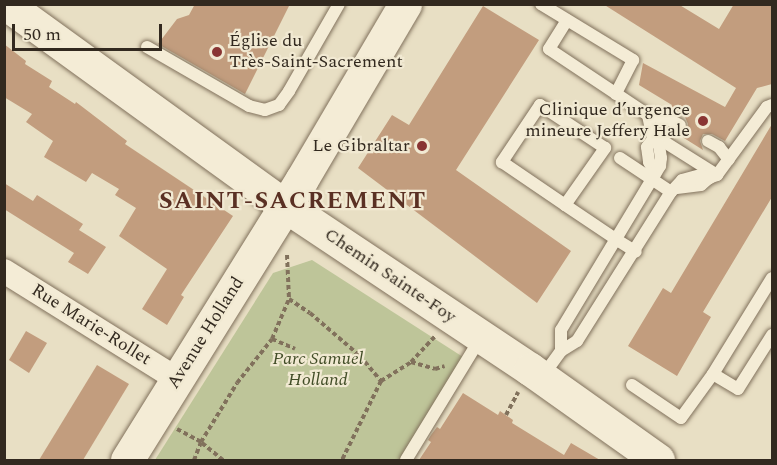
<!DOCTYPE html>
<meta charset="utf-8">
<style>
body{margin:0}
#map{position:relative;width:777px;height:465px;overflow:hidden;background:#e8dfc4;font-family:Spectral,serif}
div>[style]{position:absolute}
.green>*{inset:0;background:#bec599}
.building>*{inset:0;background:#c29d7e}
.path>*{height:4px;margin-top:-2px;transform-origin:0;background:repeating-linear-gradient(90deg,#81715c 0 4.5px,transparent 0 7.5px)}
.roads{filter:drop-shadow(0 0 2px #81715c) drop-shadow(0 0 2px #81715c)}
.lane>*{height:12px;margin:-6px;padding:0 6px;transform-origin:6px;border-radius:6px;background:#f4ecd6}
.street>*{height:24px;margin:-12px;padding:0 12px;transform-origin:12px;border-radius:12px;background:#f4ecd6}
.secondary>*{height:33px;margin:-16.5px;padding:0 16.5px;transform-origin:16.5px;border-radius:16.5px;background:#f4ecd6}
.dots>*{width:16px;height:16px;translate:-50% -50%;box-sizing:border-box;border:3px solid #f1e9d2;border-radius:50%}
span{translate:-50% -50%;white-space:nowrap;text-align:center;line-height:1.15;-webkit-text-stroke:4.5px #f1e9d2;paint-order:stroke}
.poi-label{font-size:18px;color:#32291f}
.left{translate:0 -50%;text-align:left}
.right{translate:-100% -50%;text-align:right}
.street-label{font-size:18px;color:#32291f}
.park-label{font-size:18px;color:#424d27;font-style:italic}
.district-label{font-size:24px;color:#5a3023;font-weight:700;letter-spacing:1.5px}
.frame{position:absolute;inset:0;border:6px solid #32291f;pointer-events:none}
.scale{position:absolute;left:12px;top:24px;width:150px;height:27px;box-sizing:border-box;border:3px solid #32291f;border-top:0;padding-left:8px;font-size:18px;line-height:21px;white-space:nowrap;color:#32291f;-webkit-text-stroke:4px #f1e9d2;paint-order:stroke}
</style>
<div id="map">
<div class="green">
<div style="clip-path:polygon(312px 260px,463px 357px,405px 460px,155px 460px,273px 273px)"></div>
</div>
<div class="building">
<div style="clip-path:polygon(195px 4px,290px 4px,245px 94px,158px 44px,177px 19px,189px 15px)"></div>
<div style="clip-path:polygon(603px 4px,678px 4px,719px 29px,734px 4px,772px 4px,772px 84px,757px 88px,725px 141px,712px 134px,703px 134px,700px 141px,703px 150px,676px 133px,687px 129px,688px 124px,685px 117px,670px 108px,672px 105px,639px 85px,643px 63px,725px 107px,736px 88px)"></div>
<div style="clip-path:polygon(483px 6px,539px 40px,456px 170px,571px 251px,537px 303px,358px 168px,392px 115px,409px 125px)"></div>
<div style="clip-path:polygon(4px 44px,26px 61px,25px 64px,52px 81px,49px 87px,75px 104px,76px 102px,127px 141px,125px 144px,233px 216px,181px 295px,184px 297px,167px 325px,142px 309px,167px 269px,119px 236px,136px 208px,115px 195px,119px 189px,92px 173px,86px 182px,44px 157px,53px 141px,26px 122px,32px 114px,4px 97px)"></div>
<div style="clip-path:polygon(772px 124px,772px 197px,703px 312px,711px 317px,677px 376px,628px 346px,663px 288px,671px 293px)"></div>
<div style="clip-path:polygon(4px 183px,33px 201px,37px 195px,83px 224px,79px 230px,106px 247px,88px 274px,68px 262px,74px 253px,4px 209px)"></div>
<div style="clip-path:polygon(26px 331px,47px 343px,29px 373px,9px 360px)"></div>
<div style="clip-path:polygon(97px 365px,129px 384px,83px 460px,39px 460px)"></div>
<div style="clip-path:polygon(463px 393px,498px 415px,500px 411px,513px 420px,512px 423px,564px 455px,571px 443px,600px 460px,419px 460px,431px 442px,428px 440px,431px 435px,437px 427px,440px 429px)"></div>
</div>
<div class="path">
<div style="left:287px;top:255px;width:44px;rotate:87.4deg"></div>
<div style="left:289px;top:299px;width:25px;rotate:34deg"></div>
<div style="left:310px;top:313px;width:66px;rotate:40.7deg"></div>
<div style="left:360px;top:356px;width:33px;rotate:50deg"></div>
<div style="left:381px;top:381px;width:88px;rotate:116.3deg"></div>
<div style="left:272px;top:339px;width:25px;rotate:23deg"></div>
<div style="left:411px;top:362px;width:25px;rotate:16deg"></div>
<div style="left:435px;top:369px;width:10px;rotate:-17deg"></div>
<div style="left:381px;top:381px;width:36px;rotate:-32deg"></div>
<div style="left:411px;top:362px;width:35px;rotate:-47deg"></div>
<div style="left:506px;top:415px;width:26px;rotate:-62deg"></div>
<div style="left:177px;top:429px;width:27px;rotate:28deg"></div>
<div style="left:201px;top:442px;width:19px;rotate:111deg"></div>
<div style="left:223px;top:460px;width:28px;rotate:-141deg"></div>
<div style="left:201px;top:442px;width:69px;rotate:-58.6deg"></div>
<div style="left:237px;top:383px;width:56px;rotate:-51.5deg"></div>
<div style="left:272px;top:339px;width:43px;rotate:-67deg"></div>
</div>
<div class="roads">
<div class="lane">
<div style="left:541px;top:4px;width:108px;rotate:31.3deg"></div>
<div style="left:633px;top:60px;width:38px;rotate:117deg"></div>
<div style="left:147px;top:47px;width:118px;rotate:30deg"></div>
<div style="left:249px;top:106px;width:16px;rotate:14deg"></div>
<div style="left:265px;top:110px;width:15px;rotate:-20deg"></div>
<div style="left:279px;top:105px;width:17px;rotate:-54deg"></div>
<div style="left:289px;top:91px;width:100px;rotate:-60.1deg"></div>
<div style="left:648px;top:115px;width:23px;rotate:13deg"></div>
<div style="left:670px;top:120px;width:11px;rotate:27deg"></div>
<div style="left:655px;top:136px;width:73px;rotate:32.2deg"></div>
<div style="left:653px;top:139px;width:10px;rotate:127deg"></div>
<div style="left:647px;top:147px;width:15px;rotate:82deg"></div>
<div style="left:649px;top:162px;width:13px;rotate:61deg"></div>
<div style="left:708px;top:141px;width:13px;rotate:29deg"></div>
<div style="left:719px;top:147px;width:16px;rotate:52deg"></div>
<div style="left:620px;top:158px;width:61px;rotate:33.7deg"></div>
<div style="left:677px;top:188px;width:24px;rotate:-7deg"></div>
<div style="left:701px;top:185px;width:11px;rotate:-41deg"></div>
<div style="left:709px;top:178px;width:9px;rotate:-21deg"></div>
<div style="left:717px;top:175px;width:84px;rotate:-53.7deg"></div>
<div style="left:767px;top:107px;width:5px;rotate:-22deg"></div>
<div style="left:565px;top:205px;width:70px;rotate:-54.9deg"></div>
<div style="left:605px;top:148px;width:78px;rotate:-146.5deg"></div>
<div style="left:540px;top:105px;width:69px;rotate:123.7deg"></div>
<div style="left:502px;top:162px;width:76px;rotate:34.3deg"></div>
<div style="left:565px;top:205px;width:63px;rotate:33.9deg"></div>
<div style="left:617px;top:240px;width:22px;rotate:32deg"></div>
<div style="left:772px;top:278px;width:113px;rotate:121.6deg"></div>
<div style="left:713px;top:374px;width:29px;rotate:31deg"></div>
<div style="left:738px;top:389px;width:64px;rotate:-57.8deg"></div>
<div style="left:561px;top:351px;width:21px;rotate:-90deg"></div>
<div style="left:561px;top:330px;width:192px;rotate:-58.9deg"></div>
<div style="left:660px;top:166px;width:8px;rotate:-83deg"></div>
<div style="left:661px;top:158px;width:13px;rotate:-99deg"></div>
<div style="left:659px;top:145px;width:8px;rotate:-135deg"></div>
<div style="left:653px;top:139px;width:25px;rotate:-102deg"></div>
<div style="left:648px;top:115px;width:119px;rotate:-146.3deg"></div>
<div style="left:549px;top:49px;width:34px;rotate:-58deg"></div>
<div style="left:542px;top:377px;width:32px;rotate:-54deg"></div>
<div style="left:561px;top:351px;width:19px;rotate:-32deg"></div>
<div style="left:577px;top:341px;width:176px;rotate:-57.8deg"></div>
<div style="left:671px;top:192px;width:16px;rotate:-47deg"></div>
<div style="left:682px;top:180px;width:20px;rotate:-15deg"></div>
<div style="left:701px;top:175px;width:9px;rotate:21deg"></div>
<div style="left:632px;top:385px;width:59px;rotate:34deg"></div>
<div style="left:681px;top:418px;width:54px;rotate:-54deg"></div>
<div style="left:406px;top:460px;width:142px;rotate:-58.6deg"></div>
</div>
<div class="street">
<div style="left:4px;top:271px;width:204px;rotate:32deg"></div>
</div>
<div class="secondary">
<div style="left:6px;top:4px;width:343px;rotate:35.9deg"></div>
<div style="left:284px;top:205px;width:296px;rotate:33.7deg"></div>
<div style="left:530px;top:369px;width:157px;rotate:35.4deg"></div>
<div style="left:127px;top:460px;width:331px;rotate:-58.1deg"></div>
<div style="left:302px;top:179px;width:203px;rotate:-59.5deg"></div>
</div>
</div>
<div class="dots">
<div style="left:217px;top:52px;background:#893533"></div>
<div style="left:703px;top:121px;background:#893533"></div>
<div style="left:422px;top:146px;background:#893533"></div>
</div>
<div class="poi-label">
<span class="left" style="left:229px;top:52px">Église du<br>Très-Saint-Sacrement</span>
<span class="right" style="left:690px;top:121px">Clinique d’urgence<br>mineure Jeffery Hale</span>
<span class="right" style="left:410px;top:146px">Le Gibraltar</span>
</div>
<div class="street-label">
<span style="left:390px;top:276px;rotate:34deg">Chemin Sainte-Foy</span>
<span style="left:91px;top:325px;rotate:32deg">Rue Marie-Rollet</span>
<span style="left:206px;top:333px;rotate:-58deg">Avenue Holland</span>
</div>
<div class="park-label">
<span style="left:318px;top:370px">Parc Samuel<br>Holland</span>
</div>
<div class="district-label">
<span style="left:293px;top:202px">SAINT-SACREMENT</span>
</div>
<div class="frame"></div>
<div class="scale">50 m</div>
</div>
